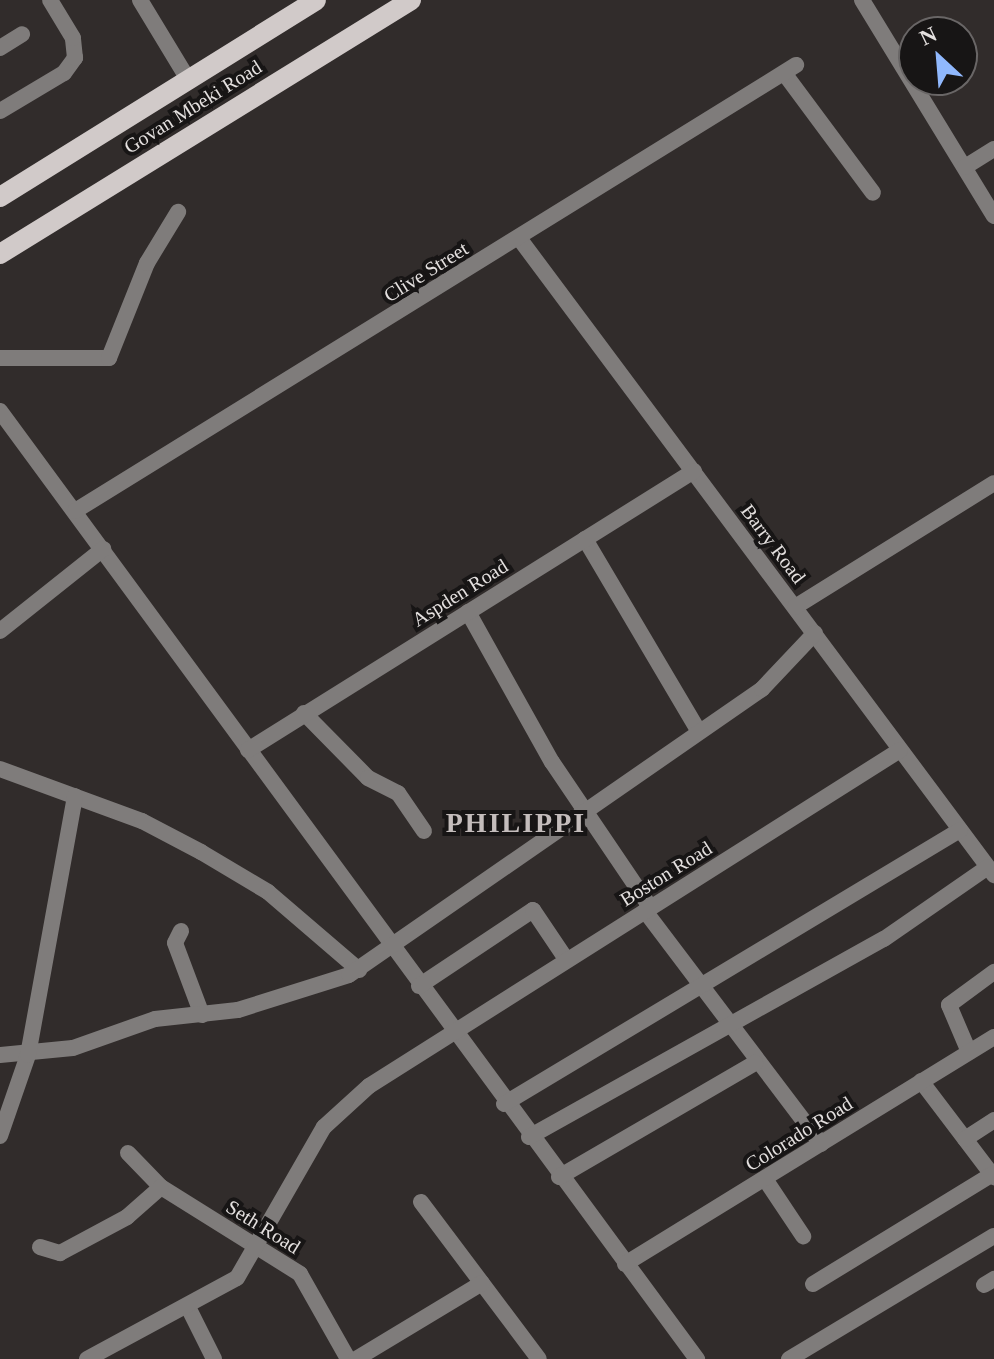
<!DOCTYPE html>
<style>
body{margin:0}
#map{position:relative;width:994px;height:1359px;overflow:hidden;background:#312c2b;font-family:"Times New Roman",serif}
div>[style]{position:absolute}
.minor>*{height:16px;margin:-8px;padding:0 8px;transform-origin:8px;border-radius:8px;background:#7f7c7b}
.major>*{height:20px;margin:-10px;padding:0 10px;transform-origin:10px;border-radius:10px;background:#d1cac9}
span{translate:-50% -50%;white-space:nowrap;text-align:center;line-height:1.15;-webkit-text-stroke:8px #171515;paint-order:stroke}
.street-label{font-size:20px;color:#e4e0df}
.district-label{font-size:28px;color:#c4bdbc;font-weight:700;letter-spacing:2px}
.north{position:absolute;left:898px;top:16px;width:80px;height:80px;box-sizing:border-box;background:#171515;border:2px solid #696666;border-radius:50%;rotate:334deg;font-size:22px;font-weight:700;line-height:32px;text-align:center;color:#e4e0df}
.north::after{content:'';display:block;margin:auto;width:28px;height:36px;background:#90b8fd;clip-path:polygon(50% 0,100% 100%,50% 72%,0 100%)}
</style>
<div id="map">
<div class="minor">
<div style="left:140px;top:0;width:95px;rotate:58.8deg"></div>
<div style="left:862px;top:0;width:253px;rotate:58.6deg"></div>
<div style="left:0;top:48px;width:26px;rotate:-32deg"></div>
<div style="left:784px;top:73px;width:149px;rotate:53.4deg"></div>
<div style="left:0;top:111px;width:74px;rotate:-30.7deg"></div>
<div style="left:64px;top:73px;width:19px;rotate:-54deg"></div>
<div style="left:75px;top:58px;width:20px;rotate:-96deg"></div>
<div style="left:73px;top:38px;width:44px;rotate:-121.2deg"></div>
<div style="left:965px;top:167px;width:34px;rotate:-32deg"></div>
<div style="left:519px;top:238px;width:795px;rotate:53.29deg"></div>
<div style="left:0;top:358px;width:109px"></div>
<div style="left:109px;top:358px;width:102px;rotate:-68.2deg"></div>
<div style="left:147px;top:263px;width:60px;rotate:-58.7deg"></div>
<div style="left:0;top:411px;width:1177px;rotate:53.68deg"></div>
<div style="left:75px;top:511px;width:848px;rotate:-31.74deg"></div>
<div style="left:585px;top:539px;width:222px;rotate:59.4deg"></div>
<div style="left:795px;top:607px;width:234px;rotate:-31.9deg"></div>
<div style="left:468px;top:612px;width:172px;rotate:60.8deg"></div>
<div style="left:552px;top:762px;width:175px;rotate:55.9deg"></div>
<div style="left:0;top:631px;width:132px;rotate:-38.5deg"></div>
<div style="left:304px;top:713px;width:91px;rotate:45.4deg"></div>
<div style="left:368px;top:778px;width:34px;rotate:27deg"></div>
<div style="left:398px;top:793px;width:46px;rotate:55.6deg"></div>
<div style="left:248px;top:750px;width:526px;rotate:-32.03deg"></div>
<div style="left:0;top:769px;width:151px;rotate:20.1deg"></div>
<div style="left:142px;top:821px;width:67px;rotate:27.7deg"></div>
<div style="left:201px;top:852px;width:78px;rotate:30.8deg"></div>
<div style="left:268px;top:892px;width:120px;rotate:40.6deg"></div>
<div style="left:645px;top:911px;width:292px;rotate:52.9deg"></div>
<div style="left:181px;top:931px;width:13px;rotate:117deg"></div>
<div style="left:175px;top:943px;width:77px;rotate:69.4deg"></div>
<div style="left:419px;top:986px;width:137px;rotate:-33.7deg"></div>
<div style="left:533px;top:910px;width:59px;rotate:56deg"></div>
<div style="left:969px;top:1052px;width:51px;rotate:-113.1deg"></div>
<div style="left:949px;top:1005px;width:56px;rotate:-36.3deg"></div>
<div style="left:0;top:1055px;width:73px;rotate:-5.5deg"></div>
<div style="left:73px;top:1048px;width:87px;rotate:-19.5deg"></div>
<div style="left:155px;top:1019px;width:83px;rotate:-6.2deg"></div>
<div style="left:238px;top:1010px;width:116px;rotate:-17.5deg"></div>
<div style="left:349px;top:975px;width:502px;rotate:-34.7deg"></div>
<div style="left:762px;top:689px;width:77px;rotate:-46.6deg"></div>
<div style="left:921px;top:1081px;width:121px;rotate:52.8deg"></div>
<div style="left:504px;top:1104px;width:532px;rotate:-31deg"></div>
<div style="left:0;top:1136px;width:86px;rotate:-70.9deg"></div>
<div style="left:28px;top:1055px;width:263px;rotate:-79.7deg"></div>
<div style="left:529px;top:1137px;width:406px;rotate:-29.2deg"></div>
<div style="left:884px;top:939px;width:126px;rotate:-34.7deg"></div>
<div style="left:965px;top:1139px;width:35px;rotate:-33deg"></div>
<div style="left:128px;top:1153px;width:47px;rotate:45.9deg"></div>
<div style="left:161px;top:1187px;width:164px;rotate:32deg"></div>
<div style="left:300px;top:1274px;width:98px;rotate:60.5deg"></div>
<div style="left:559px;top:1177px;width:227px;rotate:-30.2deg"></div>
<div style="left:765px;top:1179px;width:69px;rotate:56.3deg"></div>
<div style="left:421px;top:1202px;width:196px;rotate:53.1deg"></div>
<div style="left:40px;top:1247px;width:21px;rotate:17deg"></div>
<div style="left:60px;top:1253px;width:76px;rotate:-28.2deg"></div>
<div style="left:127px;top:1217px;width:45px;rotate:-41.4deg"></div>
<div style="left:625px;top:1264px;width:433px;rotate:-31.6deg"></div>
<div style="left:813px;top:1284px;width:212px;rotate:-31.5deg"></div>
<div style="left:984px;top:1285px;width:12px;rotate:-31deg"></div>
<div style="left:188px;top:1307px;width:58px;rotate:63.4deg"></div>
<div style="left:87px;top:1359px;width:170px;rotate:-28.4deg"></div>
<div style="left:237px;top:1278px;width:174px;rotate:-60.1deg"></div>
<div style="left:324px;top:1127px;width:61px;rotate:-42.3deg"></div>
<div style="left:369px;top:1086px;width:628px;rotate:-32.32deg"></div>
<div style="left:356px;top:1359px;width:147px;rotate:-31.1deg"></div>
<div style="left:789px;top:1359px;width:239px;rotate:-31deg"></div>
</div>
<div class="major">
<div style="left:0;top:197px;width:372px;rotate:-31.9deg"></div>
<div style="left:0;top:254px;width:483px;rotate:-31.7deg"></div>
</div>
<div class="street-label">
<span style="left:193px;top:107px;rotate:-32deg">Govan Mbeki Road</span>
<span style="left:426px;top:272px;rotate:-32deg">Clive Street</span>
<span style="left:773px;top:544px;rotate:53deg">Barry Road</span>
<span style="left:460px;top:593px;rotate:-32deg">Aspden Road</span>
<span style="left:666px;top:874px;rotate:-32deg">Boston Road</span>
<span style="left:799px;top:1134px;rotate:-32deg">Colorado Road</span>
<span style="left:263px;top:1227px;rotate:32deg">Seth Road</span>
</div>
<div class="district-label">
<span style="left:516px;top:823px">PHILIPPI</span>
</div>
<div class="north">N</div>
</div>
